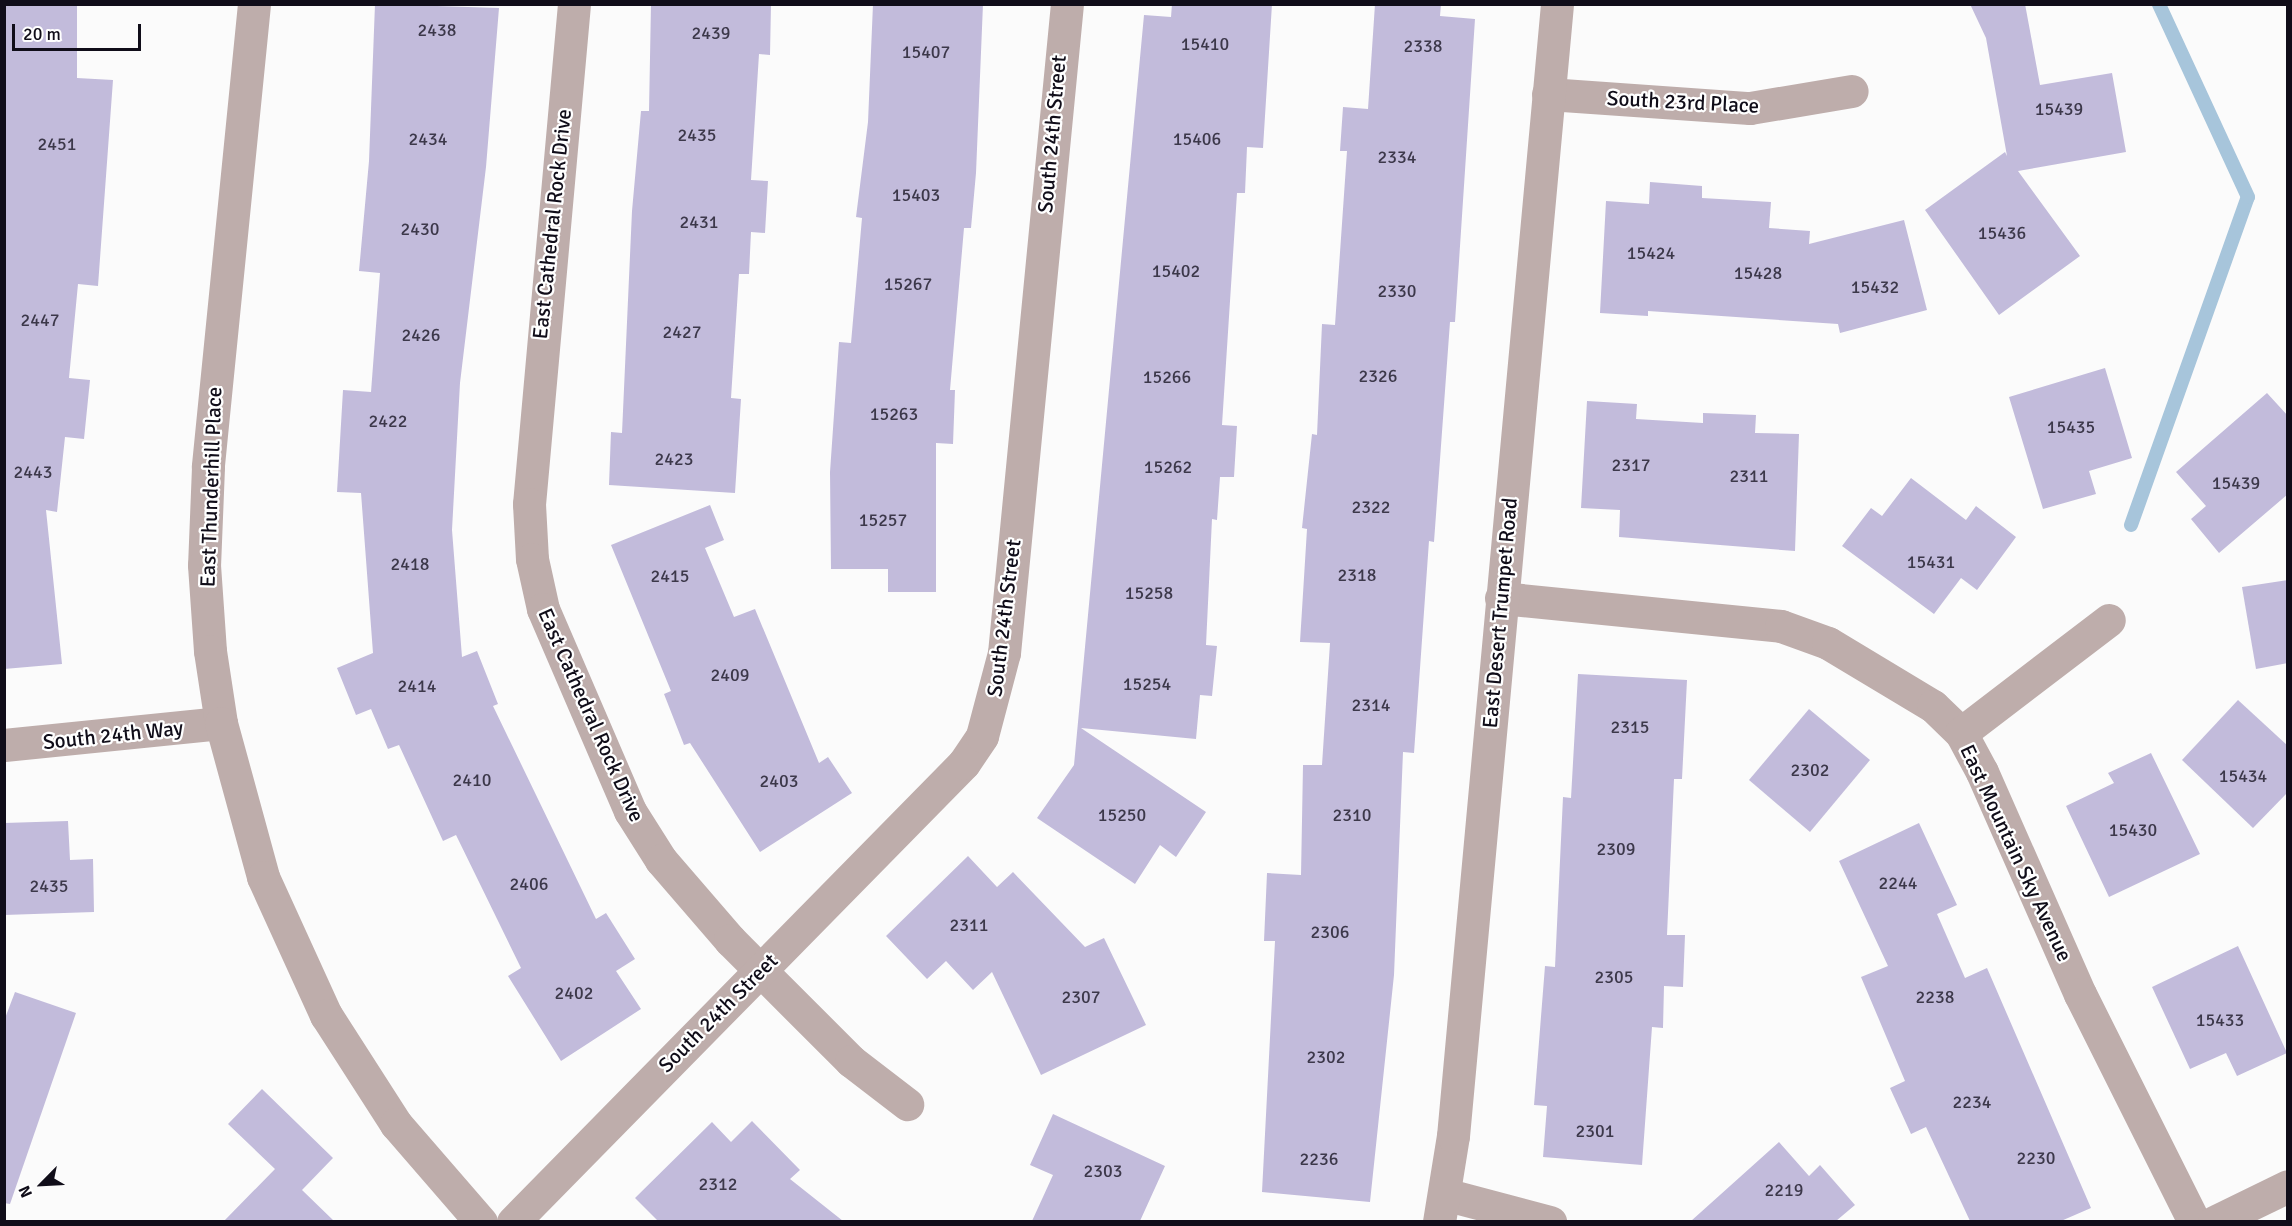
<!DOCTYPE html>
<style>
body{margin:0}
#map{position:relative;width:2292px;height:1226px;overflow:hidden;background:#fbfbfb;font-family:Signika,sans-serif}
div>[style]{position:absolute}
.stream>*{height:14px;margin:-7px;padding:0 7px;transform-origin:7px;border-radius:7px;background:#a7c5db}
.building>*{inset:0;background:#c2bbdb}
.minor>*{height:33px;margin:-16.5px;padding:0 16.5px;transform-origin:16.5px;border-radius:16.5px;background:#beadab}
.tertiary>*{height:33px;margin:-16.5px;padding:0 16.5px;transform-origin:16.5px;border-radius:16.5px;background:#beadab}
span{translate:-50% -50%;white-space:nowrap;text-align:center;line-height:1.15;-webkit-text-stroke:4.5px #fff;paint-order:stroke}
.number-label{font-size:18px;color:#3c384a}
.number-label span{-webkit-text-stroke-width:0}
.street-label{font-size:21px;color:#100d19}
.frame{position:absolute;inset:0;border:6px solid #100d19;pointer-events:none}
.north{position:absolute;left:12px;top:1154px;width:60px;height:60px;-webkit-text-stroke:4px #fff;paint-order:stroke;rotate:246deg;font-size:16px;font-weight:700;line-height:24px;text-align:center;color:#100d19}
.north::after{content:'';display:block;margin:auto;width:21px;height:27px;background:#100d19;clip-path:polygon(50% 0,100% 100%,50% 72%,0 100%)}
.scale{position:absolute;left:12px;top:24px;width:129px;height:27px;box-sizing:border-box;border:3px solid #100d19;border-top:0;padding-left:8px;font-size:18px;line-height:21px;white-space:nowrap;color:#100d19;-webkit-text-stroke:4px #fff;paint-order:stroke}
</style>
<div id="map">
<div class="stream">
<div style="left:2131px;top:525px;width:348px;rotate:-70.4deg"></div>
<div style="left:2248px;top:197px;width:213px;rotate:-114.8deg"></div>
</div>
<div class="building">
<div style="clip-path:polygon(4px 4px,77px 4px,77px 78px,113px 80px,98px 286px,78px 284px,69px 378px,90px 380px,84px 439px,65px 437px,57px 512px,46px 510px,62px 664px,4px 669px)"></div>
<div style="clip-path:polygon(375px 4px,499px 8px,486px 167px,460px 383px,452px 530px,462px 657px,477px 651px,498px 704px,493px 706px,596px 919px,606px 913px,635px 959px,616px 971px,641px 1009px,561px 1061px,508px 976px,521px 968px,456px 835px,443px 841px,399px 745px,388px 749px,371px 709px,356px 715px,337px 668px,373px 653px,361px 493px,337px 492px,343px 390px,371px 392px,380px 273px,359px 271px,369px 161px)"></div>
<div style="clip-path:polygon(651px 4px,771px 4px,770px 55px,759px 54px,751px 180px,768px 181px,765px 233px,751px 232px,749px 274px,739px 274px,731px 398px,741px 399px,735px 493px,609px 485px,611px 432px,622px 433px,632px 211px,641px 111px,649px 111px)"></div>
<div style="clip-path:polygon(873px 4px,983px 4px,976px 173px,971px 228px,964px 228px,950px 390px,955px 390px,953px 444px,936px 443px,936px 592px,888px 592px,888px 569px,831px 569px,830px 472px,839px 342px,851px 343px,862px 218px,856px 217px,868px 122px)"></div>
<div style="clip-path:polygon(1172px 4px,1272px 4px,1263px 148px,1247px 147px,1245px 193px,1237px 193px,1222px 425px,1237px 426px,1234px 477px,1220px 477px,1217px 520px,1212px 519px,1206px 645px,1217px 646px,1212px 696px,1200px 695px,1196px 739px,1081px 728px,1206px 812px,1176px 857px,1160px 845px,1135px 884px,1037px 818px,1074px 765px,1144px 15px,1171px 17px)"></div>
<div style="clip-path:polygon(1375px 4px,1441px 4px,1440px 16px,1475px 19px,1455px 322px,1450px 322px,1434px 542px,1429px 541px,1414px 753px,1403px 752px,1394px 975px,1370px 1202px,1262px 1192px,1275px 941px,1264px 941px,1267px 873px,1301px 875px,1303px 765px,1322px 765px,1330px 643px,1300px 642px,1307px 529px,1302px 528px,1312px 434px,1317px 435px,1322px 324px,1335px 325px,1347px 151px,1340px 151px,1343px 107px,1368px 109px)"></div>
<div style="clip-path:polygon(1970px 4px,2025px 4px,2040px 85px,2112px 73px,2126px 152px,2018px 171px,2080px 256px,1999px 315px,1925px 210px,2005px 152px,2007px 156px,1986px 38px)"></div>
<div style="clip-path:polygon(1650px 182px,1702px 186px,1702px 198px,1771px 202px,1769px 228px,1810px 231px,1809px 244px,1904px 220px,1927px 310px,1840px 333px,1838px 324px,1648px 311px,1648px 316px,1600px 313px,1606px 201px,1649px 204px)"></div>
<div style="clip-path:polygon(2105px 368px,2132px 458px,2089px 471px,2096px 494px,2043px 509px,2009px 397px)"></div>
<div style="clip-path:polygon(2267px 393px,2288px 416px,2288px 494px,2219px 553px,2191px 519px,2206px 506px,2176px 472px)"></div>
<div style="clip-path:polygon(1587px 401px,1637px 404px,1636px 419px,1703px 423px,1703px 413px,1756px 415px,1755px 433px,1799px 434px,1795px 551px,1619px 537px,1620px 510px,1581px 508px)"></div>
<div style="clip-path:polygon(1911px 478px,1966px 520px,1976px 506px,2016px 537px,1977px 590px,1961px 578px,1934px 614px,1842px 546px,1871px 508px,1882px 516px)"></div>
<div style="clip-path:polygon(710px 505px,724px 540px,705px 548px,734px 617px,755px 609px,819px 763px,828px 757px,852px 793px,760px 852px,690px 743px,684px 745px,664px 694px,671px 691px,611px 545px)"></div>
<div style="clip-path:polygon(2288px 580px,2288px 663px,2256px 669px,2242px 587px)"></div>
<div style="clip-path:polygon(1578px 674px,1687px 680px,1682px 779px,1674px 779px,1667px 935px,1685px 935px,1683px 987px,1664px 986px,1663px 1028px,1652px 1027px,1642px 1165px,1543px 1157px,1547px 1106px,1534px 1105px,1545px 966px,1555px 967px,1563px 797px,1571px 798px)"></div>
<div style="clip-path:polygon(2238px 700px,2288px 746px,2288px 792px,2253px 828px,2182px 760px)"></div>
<div style="clip-path:polygon(1809px 709px,1870px 760px,1810px 832px,1749px 780px)"></div>
<div style="clip-path:polygon(2151px 753px,2200px 854px,2109px 897px,2066px 806px,2114px 783px,2108px 773px)"></div>
<div style="clip-path:polygon(68px 821px,70px 860px,93px 859px,94px 912px,4px 915px,4px 823px)"></div>
<div style="clip-path:polygon(1919px 823px,1957px 905px,1937px 914px,1965px 978px,1987px 968px,2091px 1208px,2061px 1221px,1970px 1221px,1926px 1127px,1911px 1134px,1890px 1088px,1905px 1081px,1861px 977px,1888px 966px,1839px 861px)"></div>
<div style="clip-path:polygon(968px 856px,997px 887px,1013px 872px,1085px 947px,1104px 938px,1146px 1025px,1041px 1075px,992px 972px,973px 990px,946px 961px,927px 979px,886px 936px)"></div>
<div style="clip-path:polygon(2238px 946px,2287px 1053px,2237px 1076px,2226px 1053px,2190px 1069px,2152px 987px)"></div>
<div style="clip-path:polygon(15px 992px,76px 1013px,10px 1204px,4px 1203px,4px 1021px)"></div>
<div style="clip-path:polygon(262px 1089px,333px 1158px,302px 1190px,334px 1221px,224px 1221px,275px 1169px,228px 1124px)"></div>
<div style="clip-path:polygon(1053px 1114px,1165px 1166px,1140px 1221px,1032px 1221px,1053px 1175px,1030px 1165px)"></div>
<div style="clip-path:polygon(752px 1121px,800px 1170px,790px 1179px,843px 1221px,658px 1221px,635px 1198px,712px 1122px,731px 1142px)"></div>
<div style="clip-path:polygon(1779px 1142px,1809px 1176px,1820px 1165px,1855px 1205px,1836px 1221px,1691px 1221px)"></div>
</div>
<div class="minor">
<div style="left:574px;top:4px;width:502px;rotate:95.14deg"></div>
<div style="left:529px;top:504px;width:55px;rotate:86.9deg"></div>
<div style="left:532px;top:559px;width:51px;rotate:77.6deg"></div>
<div style="left:543px;top:609px;width:220px;rotate:66.7deg"></div>
<div style="left:630px;top:811px;width:58px;rotate:57.7deg"></div>
<div style="left:661px;top:860px;width:106px;rotate:49.2deg"></div>
<div style="left:730px;top:940px;width:171px;rotate:45deg"></div>
<div style="left:851px;top:1061px;width:71px;rotate:37.5deg"></div>
<div style="left:1548px;top:94px;width:202px;rotate:4deg"></div>
<div style="left:1750px;top:108px;width:103px;rotate:-9.5deg"></div>
<div style="left:1501px;top:598px;width:281px;rotate:5.7deg"></div>
<div style="left:1781px;top:626px;width:50px;rotate:19.9deg"></div>
<div style="left:1828px;top:643px;width:122px;rotate:31deg"></div>
<div style="left:1933px;top:706px;width:39px;rotate:44deg"></div>
<div style="left:1961px;top:733px;width:44px;rotate:61.7deg"></div>
<div style="left:1982px;top:772px;width:243px;rotate:66.2deg"></div>
<div style="left:2080px;top:994px;width:255px;rotate:63.4deg"></div>
<div style="left:1961px;top:733px;width:186px;rotate:-37.4deg"></div>
<div style="left:4px;top:745px;width:218px;rotate:-5.8deg"></div>
<div style="left:1444px;top:1194px;width:110px;rotate:14.8deg"></div>
<div style="left:513px;top:1222px;width:643px;rotate:-45.5deg"></div>
<div style="left:964px;top:763px;width:32px;rotate:-56deg"></div>
<div style="left:982px;top:736px;width:86px;rotate:-75.2deg"></div>
<div style="left:1004px;top:653px;width:652px;rotate:-84.46deg"></div>
<div style="left:1439px;top:1222px;width:87px;rotate:-80.8deg"></div>
<div style="left:1453px;top:1136px;width:1137px;rotate:-84.75deg"></div>
<div style="left:2214px;top:1222px;width:82px;rotate:-25.9deg"></div>
</div>
<div class="tertiary">
<div style="left:254px;top:4px;width:465px;rotate:95.7deg"></div>
<div style="left:208px;top:467px;width:98px;rotate:92.3deg"></div>
<div style="left:204px;top:565px;width:86px;rotate:86deg"></div>
<div style="left:210px;top:651px;width:73px;rotate:81.3deg"></div>
<div style="left:221px;top:723px;width:160px;rotate:74.7deg"></div>
<div style="left:263px;top:877px;width:152px;rotate:65.5deg"></div>
<div style="left:326px;top:1015px;width:130px;rotate:57.3deg"></div>
<div style="left:396px;top:1124px;width:130px;rotate:49.1deg"></div>
</div>
<div class="number-label">
<span style="left:437px;top:30px">2438</span>
<span style="left:711px;top:33px">2439</span>
<span style="left:1205px;top:44px">15410</span>
<span style="left:1423px;top:46px">2338</span>
<span style="left:926px;top:52px">15407</span>
<span style="left:2059px;top:109px">15439</span>
<span style="left:697px;top:135px">2435</span>
<span style="left:428px;top:139px">2434</span>
<span style="left:1197px;top:139px">15406</span>
<span style="left:57px;top:144px">2451</span>
<span style="left:1397px;top:157px">2334</span>
<span style="left:916px;top:195px">15403</span>
<span style="left:699px;top:222px">2431</span>
<span style="left:420px;top:229px">2430</span>
<span style="left:2002px;top:233px">15436</span>
<span style="left:1651px;top:253px">15424</span>
<span style="left:1176px;top:271px">15402</span>
<span style="left:1758px;top:273px">15428</span>
<span style="left:908px;top:284px">15267</span>
<span style="left:1875px;top:287px">15432</span>
<span style="left:1397px;top:291px">2330</span>
<span style="left:40px;top:320px">2447</span>
<span style="left:682px;top:332px">2427</span>
<span style="left:421px;top:335px">2426</span>
<span style="left:1378px;top:376px">2326</span>
<span style="left:1167px;top:377px">15266</span>
<span style="left:894px;top:414px">15263</span>
<span style="left:388px;top:421px">2422</span>
<span style="left:2071px;top:427px">15435</span>
<span style="left:674px;top:459px">2423</span>
<span style="left:1631px;top:465px">2317</span>
<span style="left:1168px;top:467px">15262</span>
<span style="left:33px;top:472px">2443</span>
<span style="left:1749px;top:476px">2311</span>
<span style="left:2236px;top:483px">15439</span>
<span style="left:1371px;top:507px">2322</span>
<span style="left:883px;top:520px">15257</span>
<span style="left:1931px;top:562px">15431</span>
<span style="left:410px;top:564px">2418</span>
<span style="left:1357px;top:575px">2318</span>
<span style="left:670px;top:576px">2415</span>
<span style="left:1149px;top:593px">15258</span>
<span style="left:730px;top:675px">2409</span>
<span style="left:1147px;top:684px">15254</span>
<span style="left:417px;top:686px">2414</span>
<span style="left:1371px;top:705px">2314</span>
<span style="left:1630px;top:727px">2315</span>
<span style="left:1810px;top:770px">2302</span>
<span style="left:2243px;top:776px">15434</span>
<span style="left:472px;top:780px">2410</span>
<span style="left:779px;top:781px">2403</span>
<span style="left:1122px;top:815px">15250</span>
<span style="left:1352px;top:815px">2310</span>
<span style="left:2133px;top:830px">15430</span>
<span style="left:1616px;top:849px">2309</span>
<span style="left:1898px;top:883px">2244</span>
<span style="left:529px;top:884px">2406</span>
<span style="left:49px;top:886px">2435</span>
<span style="left:969px;top:925px">2311</span>
<span style="left:1330px;top:932px">2306</span>
<span style="left:1614px;top:977px">2305</span>
<span style="left:574px;top:993px">2402</span>
<span style="left:1081px;top:997px">2307</span>
<span style="left:1935px;top:997px">2238</span>
<span style="left:2220px;top:1020px">15433</span>
<span style="left:1326px;top:1057px">2302</span>
<span style="left:1972px;top:1102px">2234</span>
<span style="left:1595px;top:1131px">2301</span>
<span style="left:2036px;top:1158px">2230</span>
<span style="left:1319px;top:1159px">2236</span>
<span style="left:1103px;top:1171px">2303</span>
<span style="left:718px;top:1184px">2312</span>
<span style="left:1784px;top:1190px">2219</span>
</div>
<div class="street-label">
<span style="left:1683px;top:102px;rotate:3deg">South 23rd Place</span>
<span style="left:1052px;top:134px;rotate:-85deg">South 24th Street</span>
<span style="left:552px;top:224px;rotate:-84deg">East Cathedral Rock Drive</span>
<span style="left:211px;top:487px;rotate:-88deg">East Thunderhill Place</span>
<span style="left:1500px;top:613px;rotate:-85deg">East Desert Trumpet Road</span>
<span style="left:1004px;top:618px;rotate:-83deg">South 24th Street</span>
<span style="left:591px;top:715px;rotate:66deg">East Cathedral Rock Drive</span>
<span style="left:113px;top:735px;rotate:-6deg">South 24th Way</span>
<span style="left:2016px;top:853px;rotate:65deg">East Mountain Sky Avenue</span>
<span style="left:718px;top:1013px;rotate:-45deg">South 24th Street</span>
</div>
<div class="frame"></div>
<div class="north">N</div>
<div class="scale">20 m</div>
</div>
